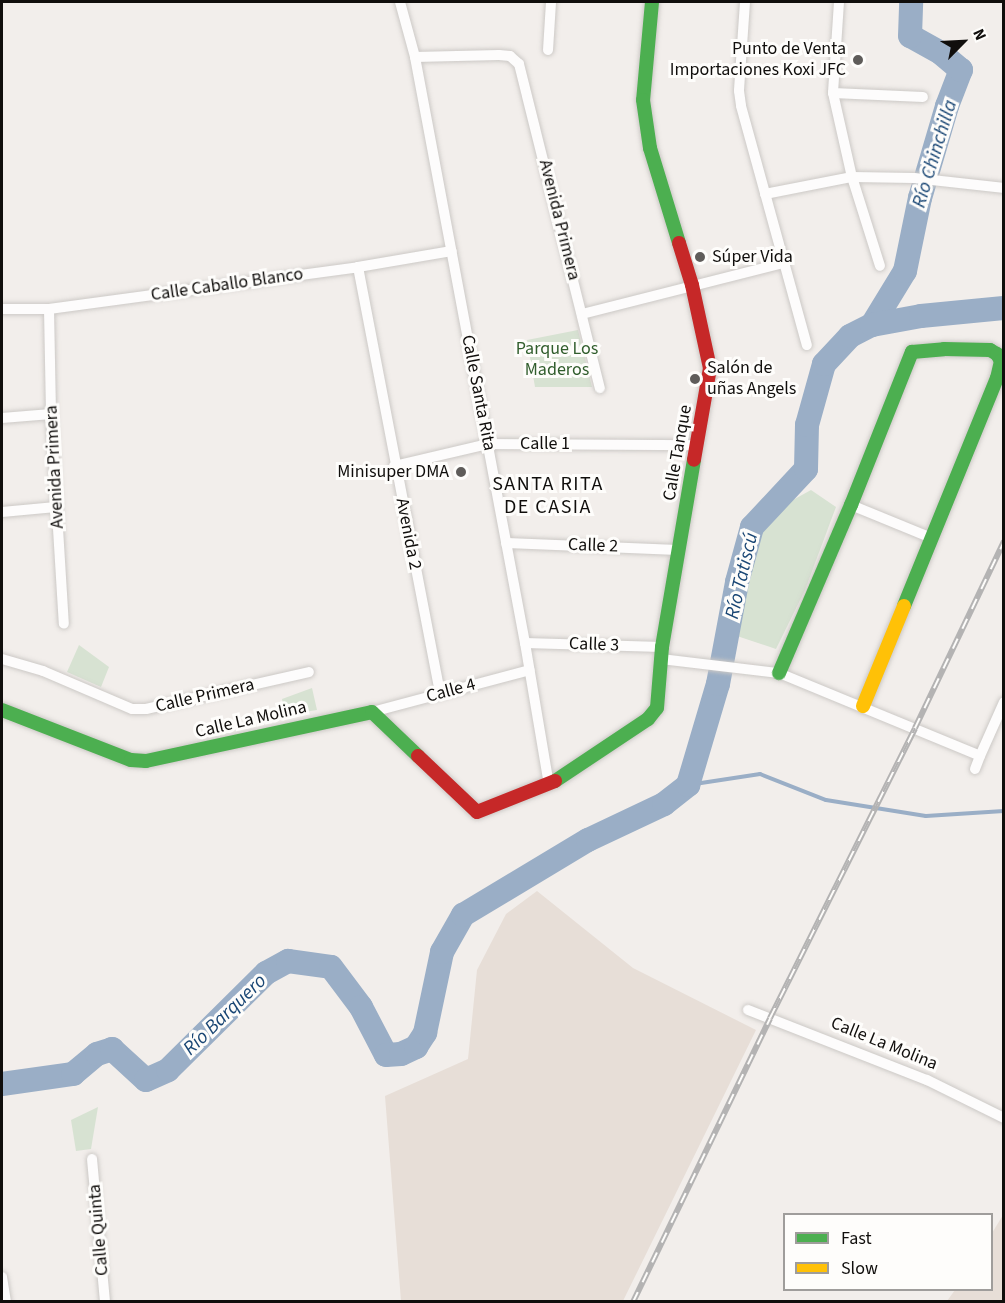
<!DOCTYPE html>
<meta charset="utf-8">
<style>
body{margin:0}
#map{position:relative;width:1005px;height:1303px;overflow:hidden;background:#f2eeeb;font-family:"Source Sans 3",sans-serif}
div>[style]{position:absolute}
.built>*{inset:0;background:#e7ded7}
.green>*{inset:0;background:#d7e2d2}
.stream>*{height:4px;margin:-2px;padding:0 2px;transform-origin:2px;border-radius:2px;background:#9aaec6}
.river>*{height:24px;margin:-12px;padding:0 12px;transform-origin:12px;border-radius:12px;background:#9aaec6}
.roads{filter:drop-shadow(0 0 2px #ccc9c6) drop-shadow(0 0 2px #ccc9c6)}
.street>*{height:10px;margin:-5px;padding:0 5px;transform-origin:5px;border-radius:5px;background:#fdfcfc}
.fast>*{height:14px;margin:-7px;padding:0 7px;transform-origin:7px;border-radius:7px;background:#4caf50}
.slow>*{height:14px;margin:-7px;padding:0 7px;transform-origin:7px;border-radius:7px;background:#ffc107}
.jam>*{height:14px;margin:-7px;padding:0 7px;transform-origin:7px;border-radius:7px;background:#c62828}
.rail>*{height:6px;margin-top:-3px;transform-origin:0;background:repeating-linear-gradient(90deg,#fefdfb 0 11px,#b4b3b3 0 22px);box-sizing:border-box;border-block:2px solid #b4b3b3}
.dots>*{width:16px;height:16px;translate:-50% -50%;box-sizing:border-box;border:3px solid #fefdfb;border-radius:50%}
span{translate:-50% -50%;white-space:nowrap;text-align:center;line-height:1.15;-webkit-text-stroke:6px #fefdfb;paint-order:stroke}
.poi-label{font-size:18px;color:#100e0c}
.right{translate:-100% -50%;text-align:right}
.left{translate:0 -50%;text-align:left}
.street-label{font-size:18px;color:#100e0c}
.park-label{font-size:18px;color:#305d2c}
.water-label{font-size:20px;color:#194674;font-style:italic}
.neighbourhood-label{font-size:20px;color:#100e0c;letter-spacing:1.5px}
.frame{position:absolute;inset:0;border:3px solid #100e0c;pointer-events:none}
.legend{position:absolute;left:783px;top:1213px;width:210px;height:78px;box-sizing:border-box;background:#fefdfb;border:2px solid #9f9d9b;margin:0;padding:8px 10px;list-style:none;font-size:18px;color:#100e0c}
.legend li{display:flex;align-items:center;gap:12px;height:30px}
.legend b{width:30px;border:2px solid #9f9d9b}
.north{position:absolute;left:933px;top:12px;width:60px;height:60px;-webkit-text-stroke:4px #fefdfb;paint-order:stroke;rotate:66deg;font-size:16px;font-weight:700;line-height:24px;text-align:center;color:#100e0c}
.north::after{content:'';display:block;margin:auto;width:21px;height:27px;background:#100e0c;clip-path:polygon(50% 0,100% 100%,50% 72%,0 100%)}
</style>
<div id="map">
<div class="built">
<div style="clip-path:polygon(537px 891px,633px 968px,756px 1030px,623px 1301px,401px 1301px,385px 1096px,468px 1059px,477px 970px,506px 914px)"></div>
<div style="clip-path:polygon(1003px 1215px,1003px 1301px,947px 1301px,955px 1290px,992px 1290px,992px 1233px)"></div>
</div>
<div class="green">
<div style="clip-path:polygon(578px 330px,592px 387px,535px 387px,527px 340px)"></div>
<div style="clip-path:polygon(811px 490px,836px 507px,805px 590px,776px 649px,725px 632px,744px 527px)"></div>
<div style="clip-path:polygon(79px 645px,109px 667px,101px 687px,67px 672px)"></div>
<div style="clip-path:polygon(312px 688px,317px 710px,285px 715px,282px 699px)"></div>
<div style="clip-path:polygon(98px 1107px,91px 1149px,76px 1151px,71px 1120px)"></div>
</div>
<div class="stream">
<div style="left:688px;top:785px;width:73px;rotate:-8.7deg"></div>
<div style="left:760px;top:774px;width:71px;rotate:21.5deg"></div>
<div style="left:826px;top:800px;width:101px;rotate:9.1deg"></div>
<div style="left:926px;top:816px;width:78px;rotate:-3.7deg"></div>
</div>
<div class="river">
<div style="left:872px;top:325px;width:63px;rotate:-58.6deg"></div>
<div style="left:905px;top:271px;width:75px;rotate:-78.4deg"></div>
<div style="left:920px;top:198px;width:96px;rotate:-73.6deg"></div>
<div style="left:947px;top:106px;width:39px;rotate:-69deg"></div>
<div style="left:961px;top:70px;width:26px;rotate:-140deg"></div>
<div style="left:941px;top:53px;width:35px;rotate:-151deg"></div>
<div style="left:910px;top:36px;width:34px;rotate:-88deg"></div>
<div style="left:2px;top:1084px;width:72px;rotate:-8deg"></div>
<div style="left:73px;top:1074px;width:31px;rotate:-40deg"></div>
<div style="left:97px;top:1054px;width:16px;rotate:-18deg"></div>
<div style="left:112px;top:1049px;width:46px;rotate:42.4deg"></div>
<div style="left:146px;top:1080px;width:24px;rotate:-24deg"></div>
<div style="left:168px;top:1070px;width:138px;rotate:-44.7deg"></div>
<div style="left:266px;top:973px;width:25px;rotate:-29deg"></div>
<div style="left:288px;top:961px;width:43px;rotate:7.9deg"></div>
<div style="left:331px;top:967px;width:50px;rotate:53.1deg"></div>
<div style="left:361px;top:1007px;width:54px;rotate:62.5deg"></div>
<div style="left:386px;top:1055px;width:15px;rotate:-4deg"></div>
<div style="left:401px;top:1054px;width:17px;rotate:-25deg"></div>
<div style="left:416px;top:1047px;width:17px;rotate:-57deg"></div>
<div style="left:425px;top:1033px;width:83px;rotate:-78.1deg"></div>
<div style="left:442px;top:952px;width:43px;rotate:-60.4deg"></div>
<div style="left:463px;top:915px;width:146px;rotate:-31deg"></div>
<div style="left:588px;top:840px;width:84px;rotate:-25.3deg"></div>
<div style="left:664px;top:804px;width:31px;rotate:-38deg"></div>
<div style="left:688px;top:785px;width:105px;rotate:-73.5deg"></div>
<div style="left:718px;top:684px;width:104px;rotate:-79.4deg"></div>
<div style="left:737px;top:582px;width:57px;rotate:-74.7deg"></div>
<div style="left:752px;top:527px;width:79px;rotate:-47deg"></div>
<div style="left:806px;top:469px;width:44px;rotate:-88.7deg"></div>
<div style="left:807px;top:425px;width:63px;rotate:-74.4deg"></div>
<div style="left:824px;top:364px;width:38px;rotate:-47deg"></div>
<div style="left:850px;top:336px;width:25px;rotate:-27deg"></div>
<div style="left:872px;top:325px;width:50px;rotate:-10.4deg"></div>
<div style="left:921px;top:316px;width:83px;rotate:-5.5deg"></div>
</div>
<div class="roads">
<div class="street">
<div style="left:400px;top:2px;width:57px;rotate:74.7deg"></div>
<div style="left:415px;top:57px;width:596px;rotate:79.37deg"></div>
<div style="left:525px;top:643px;width:144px;rotate:80.4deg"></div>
<div style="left:745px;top:2px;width:89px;rotate:93.9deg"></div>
<div style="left:739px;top:91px;width:15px;rotate:82deg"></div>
<div style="left:741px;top:106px;width:248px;rotate:74.6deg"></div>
<div style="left:839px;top:2px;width:91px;rotate:93.8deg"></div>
<div style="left:833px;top:93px;width:86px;rotate:77.3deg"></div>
<div style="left:852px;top:177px;width:93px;rotate:72.5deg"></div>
<div style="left:548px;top:50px;width:48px;rotate:-86.4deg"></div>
<div style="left:415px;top:57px;width:84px;rotate:-1.4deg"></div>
<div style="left:499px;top:55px;width:11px;rotate:5deg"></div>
<div style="left:510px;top:56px;width:12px;rotate:42deg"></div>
<div style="left:519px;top:64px;width:334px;rotate:76deg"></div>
<div style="left:833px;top:93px;width:90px;rotate:2.5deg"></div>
<div style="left:765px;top:194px;width:89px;rotate:-11.1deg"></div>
<div style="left:852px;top:177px;width:62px;rotate:0.9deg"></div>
<div style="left:914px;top:178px;width:91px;rotate:6.3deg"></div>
<div style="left:358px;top:267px;width:435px;rotate:79.1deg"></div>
<div style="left:2px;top:309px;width:47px"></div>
<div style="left:49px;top:309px;width:312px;rotate:-7.7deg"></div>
<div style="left:358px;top:267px;width:95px;rotate:-9.7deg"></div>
<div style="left:49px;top:309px;width:105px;rotate:88.9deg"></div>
<div style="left:51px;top:414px;width:210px;rotate:86.5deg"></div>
<div style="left:582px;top:314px;width:208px;rotate:-14.2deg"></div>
<div style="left:2px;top:418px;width:49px;rotate:-4.7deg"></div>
<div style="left:394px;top:466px;width:97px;rotate:-13.2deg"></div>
<div style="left:488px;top:444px;width:210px;rotate:0.3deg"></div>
<div style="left:851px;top:505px;width:87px;rotate:22.2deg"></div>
<div style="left:2px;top:512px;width:54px;rotate:-5.3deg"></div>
<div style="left:506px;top:543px;width:173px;rotate:2.3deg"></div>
<div style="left:525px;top:643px;width:137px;rotate:1.7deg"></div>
<div style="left:2px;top:659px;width:43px;rotate:16.3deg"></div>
<div style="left:43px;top:671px;width:97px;rotate:23.1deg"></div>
<div style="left:132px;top:709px;width:14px"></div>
<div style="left:146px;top:709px;width:167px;rotate:-12.8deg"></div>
<div style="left:661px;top:659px;width:119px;rotate:6.8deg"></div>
<div style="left:779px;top:673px;width:217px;rotate:22.4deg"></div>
<div style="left:980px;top:756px;width:59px;rotate:-66deg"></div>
<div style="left:372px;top:712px;width:163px;rotate:-14.9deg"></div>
<div style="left:975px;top:769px;width:14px;rotate:-69deg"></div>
<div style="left:748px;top:1010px;width:192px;rotate:21.4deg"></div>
<div style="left:927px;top:1080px;width:86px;rotate:26.3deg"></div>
<div style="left:92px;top:1159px;width:144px;rotate:84.8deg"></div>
<div style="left:2px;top:1277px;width:25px;rotate:81deg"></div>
</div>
<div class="fast">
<div style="left:652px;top:2px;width:98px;rotate:95.2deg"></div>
<div style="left:643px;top:100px;width:49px;rotate:81.7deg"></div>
<div style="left:650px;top:148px;width:99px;rotate:73deg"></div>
<div style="left:779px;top:673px;width:183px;rotate:-66.8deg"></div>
<div style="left:851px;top:505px;width:165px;rotate:-68.3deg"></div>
<div style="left:912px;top:352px;width:32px;rotate:-5deg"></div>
<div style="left:944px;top:349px;width:46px;rotate:1.2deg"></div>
<div style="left:990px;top:350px;width:8px;rotate:30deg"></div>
<div style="left:997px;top:354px;width:8px;rotate:60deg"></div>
<div style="left:1001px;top:361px;width:17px;rotate:103deg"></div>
<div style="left:997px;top:378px;width:246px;rotate:112.2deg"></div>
<div style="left:2px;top:710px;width:138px;rotate:21.2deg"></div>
<div style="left:131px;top:760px;width:15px;rotate:4deg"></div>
<div style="left:146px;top:761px;width:231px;rotate:-12.2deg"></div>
<div style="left:372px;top:712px;width:64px;rotate:43.7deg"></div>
<div style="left:555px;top:781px;width:112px;rotate:-33.7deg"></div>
<div style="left:648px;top:719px;width:14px;rotate:-51deg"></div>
<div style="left:657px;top:708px;width:61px;rotate:-85.3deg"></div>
<div style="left:662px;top:647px;width:190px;rotate:-80.3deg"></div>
</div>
<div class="slow">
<div style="left:863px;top:706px;width:108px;rotate:-67.7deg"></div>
</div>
<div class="jam">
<div style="left:679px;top:243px;width:44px;rotate:72.8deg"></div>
<div style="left:692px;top:285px;width:85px;rotate:77.8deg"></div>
<div style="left:710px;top:368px;width:93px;rotate:99.9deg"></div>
<div style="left:418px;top:756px;width:81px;rotate:43.5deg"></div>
<div style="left:477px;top:812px;width:84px;rotate:-21.7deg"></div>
</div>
</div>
<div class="rail">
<div style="left:633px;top:1302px;width:315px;rotate:-64.2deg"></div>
<div style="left:770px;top:1018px;width:324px;rotate:-63.4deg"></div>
<div style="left:915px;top:728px;width:207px;rotate:-64.5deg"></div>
</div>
<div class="dots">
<div style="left:858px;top:60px;background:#5f5c5a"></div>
<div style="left:700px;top:257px;background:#5f5c5a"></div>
<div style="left:695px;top:379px;background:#5f5c5a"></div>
<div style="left:461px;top:472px;background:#5f5c5a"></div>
</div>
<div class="poi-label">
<span class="right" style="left:846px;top:60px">Punto de Venta<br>Importaciones Koxi JFC</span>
<span class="left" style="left:712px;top:257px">Súper Vida</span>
<span class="left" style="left:707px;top:379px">Salón de<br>uñas Angels</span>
<span class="right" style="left:449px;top:472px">Minisuper DMA</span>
</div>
<div class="street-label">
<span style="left:559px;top:220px;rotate:76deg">Avenida Primera</span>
<span style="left:227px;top:285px;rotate:-8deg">Calle Caballo Blanco</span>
<span style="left:478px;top:393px;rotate:79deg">Calle Santa Rita</span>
<span style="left:545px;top:444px">Calle 1</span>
<span style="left:678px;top:453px;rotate:-80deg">Calle Tanque</span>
<span style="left:55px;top:467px;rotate:-93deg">Avenida Primera</span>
<span style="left:408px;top:534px;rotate:79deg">Avenida 2</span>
<span style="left:593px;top:546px;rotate:2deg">Calle 2</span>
<span style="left:594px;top:645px;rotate:2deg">Calle 3</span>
<span style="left:451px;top:691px;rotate:-15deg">Calle 4</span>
<span style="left:205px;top:696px;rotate:-13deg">Calle Primera</span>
<span style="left:251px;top:720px;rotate:-13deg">Calle La Molina</span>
<span style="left:884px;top:1044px;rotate:22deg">Calle La Molina</span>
<span style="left:99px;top:1230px;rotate:-95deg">Calle Quinta</span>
</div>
<div class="park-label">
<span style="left:557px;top:360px">Parque Los<br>Maderos</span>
</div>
<div class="water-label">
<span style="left:935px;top:154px;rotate:-73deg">Río Chinchilla</span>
<span style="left:742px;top:576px;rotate:-77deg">Río Tatiscú</span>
<span style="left:225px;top:1015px;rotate:-44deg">Río Barquero</span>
</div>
<div class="neighbourhood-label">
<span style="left:548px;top:496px">SANTA RITA<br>DE CASIA</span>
</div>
<div class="frame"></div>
<ul class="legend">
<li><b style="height:8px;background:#4caf50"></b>Fast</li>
<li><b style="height:8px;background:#ffc107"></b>Slow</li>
</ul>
<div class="north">N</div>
</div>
